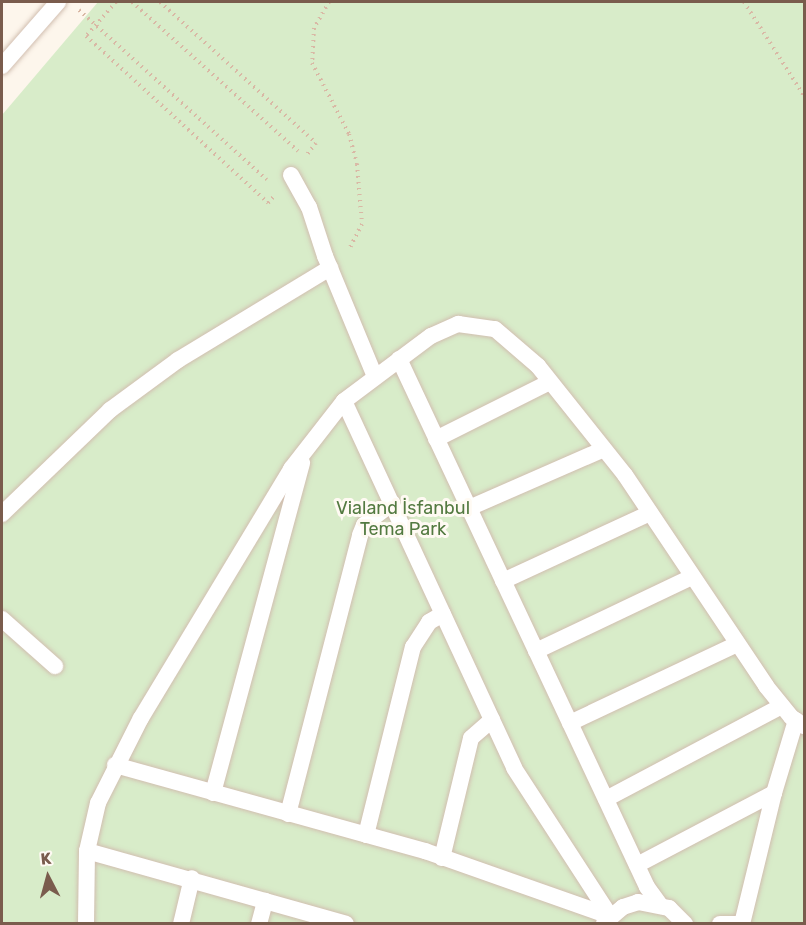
<!DOCTYPE html>
<meta charset="utf-8">
<style>
body{margin:0}
#map{position:relative;width:806px;height:925px;overflow:hidden;background:#fdf6ec;font-family:Rubik,sans-serif}
div>[style]{position:absolute}
.green>*{inset:0;background:#d8ecc9}
.path>*{height:4px;margin-top:-2px;transform-origin:0;background:repeating-linear-gradient(90deg,#d9b8a5 0 1.5px,transparent 0 6px)}
.roads{filter:drop-shadow(0 0 2px #d1beb0) drop-shadow(0 0 2px #d1beb0)}
.lane>*{height:16px;margin:-8px;padding:0 8px;transform-origin:8px;border-radius:8px;background:#fff}
span{translate:-50% -50%;white-space:nowrap;text-align:center;line-height:1.15;-webkit-text-stroke:6px #fffaf3;paint-order:stroke}
.park-label{font-size:18px;color:#537a41}
.frame{position:absolute;inset:0;border:3px solid #7a5c4d;pointer-events:none}
.north{position:absolute;left:18px;top:847px;width:60px;height:60px;-webkit-text-stroke:4px #fffaf3;paint-order:stroke;rotate:354deg;font-size:16px;font-weight:700;line-height:24px;text-align:center;color:#7a5c4d}
.north::after{content:'';display:block;margin:auto;width:21px;height:27px;background:#7a5c4d;clip-path:polygon(50% 0,100% 100%,50% 72%,0 100%)}
</style>
<div id="map">
<div class="green">
<div style="clip-path:polygon(98px 2px,804px 2px,804px 923px,2px 923px,2px 115px)"></div>
</div>
<div class="path">
<div style="left:116px;top:2px;width:45px;rotate:131.4deg"></div>
<div style="left:86px;top:36px;width:247px;rotate:42.5deg"></div>
<div style="left:268px;top:203px;width:11px;rotate:-49deg"></div>
<div style="left:132px;top:2px;width:223px;rotate:41.9deg"></div>
<div style="left:160px;top:2px;width:210px;rotate:42.1deg"></div>
<div style="left:316px;top:143px;width:16px;rotate:128deg"></div>
<div style="left:329px;top:2px;width:30px;rotate:120deg"></div>
<div style="left:314px;top:28px;width:35px;rotate:93deg"></div>
<div style="left:312px;top:63px;width:80px;rotate:62.5deg"></div>
<div style="left:349px;top:134px;width:31px;rotate:75deg"></div>
<div style="left:357px;top:164px;width:60px;rotate:85.2deg"></div>
<div style="left:362px;top:224px;width:28px;rotate:117deg"></div>
<div style="left:744px;top:2px;width:112px;rotate:57.4deg"></div>
<div style="left:79px;top:10px;width:253px;rotate:42.1deg"></div>
</div>
<div class="roads">
<div class="lane">
<div style="left:2px;top:66px;width:85px;rotate:-48.8deg"></div>
<div style="left:291px;top:175px;width:37px;rotate:61deg"></div>
<div style="left:309px;top:207px;width:52px;rotate:71.9deg"></div>
<div style="left:325px;top:256px;width:131px;rotate:67.5deg"></div>
<div style="left:399px;top:359px;width:583px;rotate:64.84deg"></div>
<div style="left:647px;top:887px;width:22px;rotate:54deg"></div>
<div style="left:344px;top:401px;width:404px;rotate:65.1deg"></div>
<div style="left:514px;top:768px;width:176px;rotate:57deg"></div>
<div style="left:436px;top:439px;width:127px;rotate:-26.6deg"></div>
<div style="left:469px;top:508px;width:147px;rotate:-23.6deg"></div>
<div style="left:2px;top:514px;width:150px;rotate:-43.9deg"></div>
<div style="left:110px;top:410px;width:84px;rotate:-36.3deg"></div>
<div style="left:178px;top:360px;width:178px;rotate:-31.2deg"></div>
<div style="left:503px;top:581px;width:162px;rotate:-24.8deg"></div>
<div style="left:2px;top:619px;width:71px;rotate:41.6deg"></div>
<div style="left:536px;top:651px;width:173px;rotate:-25.4deg"></div>
<div style="left:570px;top:723px;width:185px;rotate:-25.3deg"></div>
<div style="left:115px;top:765px;width:322px;rotate:15.5deg"></div>
<div style="left:425px;top:851px;width:196px;rotate:19.4deg"></div>
<div style="left:213px;top:793px;width:342px;rotate:-74.9deg"></div>
<div style="left:606px;top:799px;width:199px;rotate:-27.9deg"></div>
<div style="left:288px;top:814px;width:288px;rotate:-75.5deg"></div>
<div style="left:360px;top:535px;width:11px;rotate:-68deg"></div>
<div style="left:364px;top:525px;width:36px;rotate:-38deg"></div>
<div style="left:366px;top:835px;width:194px;rotate:-76deg"></div>
<div style="left:413px;top:647px;width:30px;rotate:-57deg"></div>
<div style="left:429px;top:622px;width:16px;rotate:-30deg"></div>
<div style="left:87px;top:851px;width:269px;rotate:15.7deg"></div>
<div style="left:442px;top:858px;width:123px;rotate:-76.4deg"></div>
<div style="left:471px;top:738px;width:28px;rotate:-41deg"></div>
<div style="left:637px;top:865px;width:155px;rotate:-27.7deg"></div>
<div style="left:604px;top:923px;width:25px;rotate:-40deg"></div>
<div style="left:623px;top:907px;width:16px;rotate:-18deg"></div>
<div style="left:638px;top:902px;width:32px;rotate:11deg"></div>
<div style="left:669px;top:908px;width:23px;rotate:45deg"></div>
<div style="left:86px;top:924px;width:73px;rotate:-89.2deg"></div>
<div style="left:87px;top:851px;width:49px;rotate:-77.1deg"></div>
<div style="left:98px;top:803px;width:95px;rotate:-63.2deg"></div>
<div style="left:141px;top:718px;width:291px;rotate:-58.9deg"></div>
<div style="left:291px;top:469px;width:86px;rotate:-52.1deg"></div>
<div style="left:344px;top:401px;width:109px;rotate:-36.8deg"></div>
<div style="left:431px;top:336px;width:30px;rotate:-24deg"></div>
<div style="left:458px;top:324px;width:37px;rotate:8deg"></div>
<div style="left:495px;top:329px;width:57px;rotate:40.7deg"></div>
<div style="left:538px;top:366px;width:139px;rotate:51.4deg"></div>
<div style="left:625px;top:475px;width:254px;rotate:56.2deg"></div>
<div style="left:766px;top:686px;width:40px;rotate:51deg"></div>
<div style="left:791px;top:717px;width:16px;rotate:35deg"></div>
<div style="left:181px;top:924px;width:47px;rotate:-76.6deg"></div>
<div style="left:259px;top:924px;width:24px;rotate:-75deg"></div>
<div style="left:720px;top:924px;width:19px"></div>
<div style="left:742px;top:924px;width:135px;rotate:-76.3deg"></div>
<div style="left:774px;top:793px;width:76px;rotate:-73.2deg"></div>
</div>
</div>
<div class="park-label">
<span style="left:403px;top:519px">Vialand İsfanbul<br>Tema Park</span>
</div>
<div class="frame"></div>
<div class="north">K</div>
</div>
